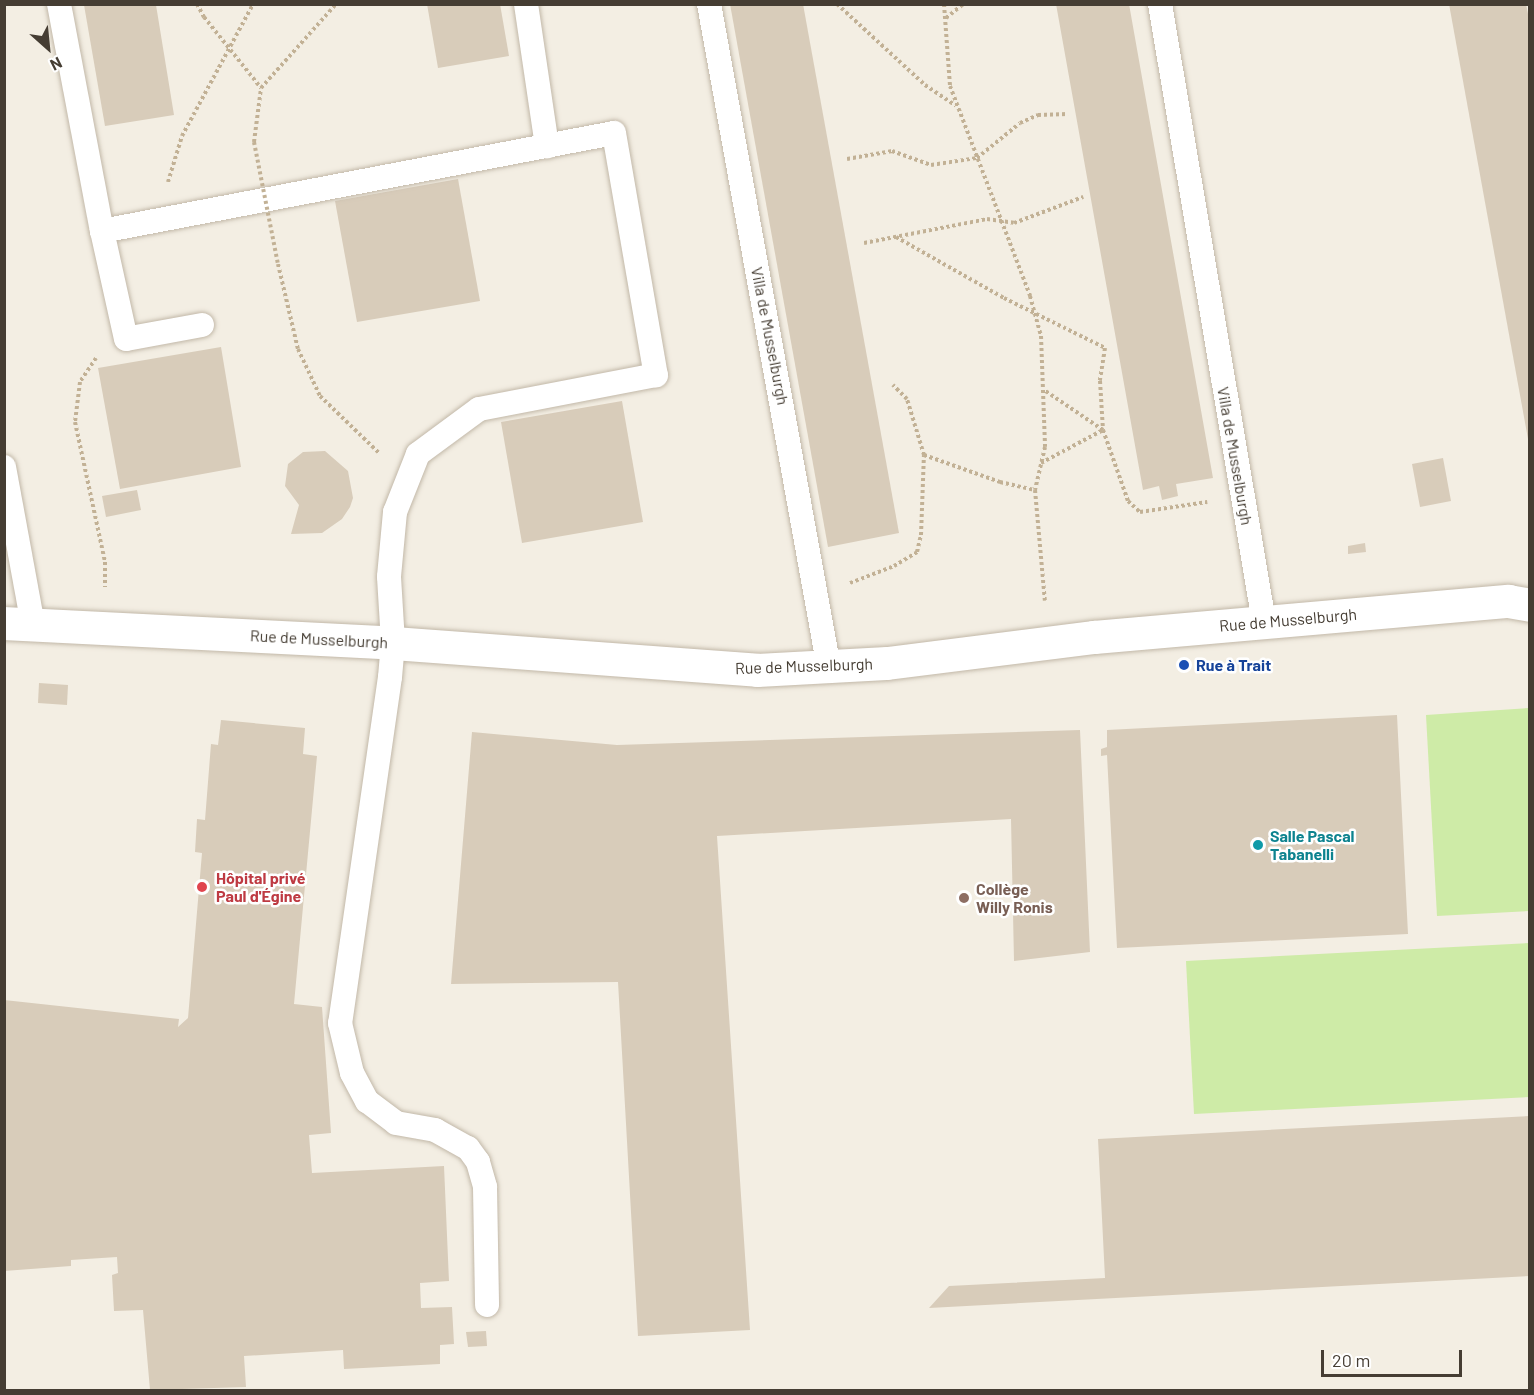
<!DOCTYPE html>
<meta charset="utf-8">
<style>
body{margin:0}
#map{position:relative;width:1534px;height:1395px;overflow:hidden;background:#f3eee3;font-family:Barlow,sans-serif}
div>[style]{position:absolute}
.green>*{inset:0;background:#ceeba7}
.building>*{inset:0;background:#d8ccba}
.path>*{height:4px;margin-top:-2px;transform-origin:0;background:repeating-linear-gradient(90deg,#c2b195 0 3px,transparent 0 6px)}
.roads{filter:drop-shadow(0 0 2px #c2b8a8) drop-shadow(0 0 2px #c2b8a8)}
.service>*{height:24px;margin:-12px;padding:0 12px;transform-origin:12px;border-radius:12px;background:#fff}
.tertiary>*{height:33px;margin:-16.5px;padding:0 16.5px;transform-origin:16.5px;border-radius:16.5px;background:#fff}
.path-bridge>*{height:4px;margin-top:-2px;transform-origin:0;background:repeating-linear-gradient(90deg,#c2b195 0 3px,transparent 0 6px)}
.dots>*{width:16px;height:16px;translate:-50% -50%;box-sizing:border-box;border:3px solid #fff;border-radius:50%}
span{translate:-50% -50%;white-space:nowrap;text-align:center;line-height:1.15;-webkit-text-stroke:5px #fff;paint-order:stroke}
.street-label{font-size:16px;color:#453d33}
.transit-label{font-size:16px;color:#164399;font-weight:700}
.left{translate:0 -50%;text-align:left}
.culture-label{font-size:16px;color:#0d838f;font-weight:700}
.health-label{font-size:16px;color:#be3a42;font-weight:700}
.education-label{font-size:16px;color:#785e54;font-weight:700}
.frame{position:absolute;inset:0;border:6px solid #453d33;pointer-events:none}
.north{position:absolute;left:18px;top:18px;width:60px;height:60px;-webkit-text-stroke:4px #fff;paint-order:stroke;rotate:153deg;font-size:16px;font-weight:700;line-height:24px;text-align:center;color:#453d33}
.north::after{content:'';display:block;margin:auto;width:21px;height:27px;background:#453d33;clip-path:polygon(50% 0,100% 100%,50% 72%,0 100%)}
.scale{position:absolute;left:1321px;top:1350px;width:141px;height:27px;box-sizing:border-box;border:3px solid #453d33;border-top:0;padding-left:8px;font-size:18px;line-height:21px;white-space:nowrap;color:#453d33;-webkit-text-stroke:4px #fff;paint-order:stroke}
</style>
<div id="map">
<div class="green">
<div style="clip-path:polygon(1529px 708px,1529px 911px,1437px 916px,1426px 715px)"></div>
<div style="clip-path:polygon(1529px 943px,1529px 1097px,1194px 1114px,1186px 961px)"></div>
</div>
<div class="building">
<div style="clip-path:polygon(427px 4px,500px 4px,509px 56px,438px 68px)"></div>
<div style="clip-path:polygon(730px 4px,803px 4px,899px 533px,828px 547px)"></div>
<div style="clip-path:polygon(1056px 4px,1129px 4px,1213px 478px,1176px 484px,1178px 496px,1162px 500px,1159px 486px,1143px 490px)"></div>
<div style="clip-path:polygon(1449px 4px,1526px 4px,1530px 24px,1530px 450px)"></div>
<div style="clip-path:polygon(84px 5px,156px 5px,174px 115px,105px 126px)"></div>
<div style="clip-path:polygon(458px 179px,480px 301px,357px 322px,335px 201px)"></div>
<div style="clip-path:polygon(221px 347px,241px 467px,120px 489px,98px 368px)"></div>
<div style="clip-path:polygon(622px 401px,643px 522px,522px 543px,501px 422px)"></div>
<div style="clip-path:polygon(325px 451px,348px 471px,353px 498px,350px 507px,342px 519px,322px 533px,291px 534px,299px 505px,285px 486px,288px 464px,303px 452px)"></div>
<div style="clip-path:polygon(1443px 458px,1451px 501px,1420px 507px,1412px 464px)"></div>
<div style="clip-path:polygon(137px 490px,141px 510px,106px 517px,102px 496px)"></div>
<div style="clip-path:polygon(1365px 543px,1366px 552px,1348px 554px,1348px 546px)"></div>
<div style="clip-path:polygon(39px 683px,68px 685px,67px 705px,38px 703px)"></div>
<div style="clip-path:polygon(1397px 715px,1408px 934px,1117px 948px,1107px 755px,1101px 756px,1101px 749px,1107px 747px,1107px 730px)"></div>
<div style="clip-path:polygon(221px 720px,305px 728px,303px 754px,317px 756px,294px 1004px,322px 1007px,331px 1133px,309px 1135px,312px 1173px,444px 1166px,449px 1281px,420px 1283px,421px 1308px,452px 1307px,454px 1344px,440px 1345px,440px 1364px,344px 1369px,343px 1350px,244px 1356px,246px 1387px,150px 1390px,143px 1310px,114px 1311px,112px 1275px,118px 1273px,117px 1257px,71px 1260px,71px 1266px,4px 1271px,4px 1000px,179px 1019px,178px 1027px,188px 1018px,202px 853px,195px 852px,197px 819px,205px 820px,211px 744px,218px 745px)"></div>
<div style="clip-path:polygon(1080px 730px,1090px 952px,1014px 961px,1011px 819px,717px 836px,750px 1330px,638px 1336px,618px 982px,451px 984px,472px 732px,617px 745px)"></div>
<div style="clip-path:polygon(1530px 1116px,1530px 1276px,929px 1308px,949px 1286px,1105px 1278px,1098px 1139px)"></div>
<div style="clip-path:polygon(486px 1331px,487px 1346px,468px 1347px,466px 1332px)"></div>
</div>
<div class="path">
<div style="left:197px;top:4px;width:15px;rotate:62deg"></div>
<div style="left:837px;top:4px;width:120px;rotate:42.6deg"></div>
<div style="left:925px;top:85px;width:37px;rotate:34deg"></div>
<div style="left:944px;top:4px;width:82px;rotate:85.8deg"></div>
<div style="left:950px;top:86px;width:225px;rotate:69.1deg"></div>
<div style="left:1030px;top:296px;width:41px;rotate:74.6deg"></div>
<div style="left:1041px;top:336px;width:111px;rotate:87.9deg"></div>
<div style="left:1045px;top:447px;width:44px;rotate:103.1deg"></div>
<div style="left:1035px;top:490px;width:111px;rotate:84.9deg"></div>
<div style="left:946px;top:18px;width:22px;rotate:-39deg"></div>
<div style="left:254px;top:142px;width:54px;rotate:-82.6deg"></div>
<div style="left:261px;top:88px;width:113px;rotate:-48.2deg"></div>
<div style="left:847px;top:159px;width:46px;rotate:-10.1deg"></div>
<div style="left:892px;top:151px;width:41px;rotate:19.7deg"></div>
<div style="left:931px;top:165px;width:47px;rotate:-8.7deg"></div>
<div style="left:977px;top:158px;width:55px;rotate:-39.1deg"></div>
<div style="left:1020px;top:123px;width:20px;rotate:-24deg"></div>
<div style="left:1038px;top:115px;width:30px;rotate:-2deg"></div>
<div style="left:168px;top:182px;width:48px;rotate:-73.1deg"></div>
<div style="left:182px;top:136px;width:150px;rotate:-61.7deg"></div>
<div style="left:896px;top:237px;width:124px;rotate:29.5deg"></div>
<div style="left:1004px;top:298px;width:113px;rotate:26.3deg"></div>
<div style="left:1105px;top:348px;width:33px;rotate:99deg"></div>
<div style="left:1100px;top:381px;width:49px;rotate:86.5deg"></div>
<div style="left:1103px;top:430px;width:75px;rotate:70.6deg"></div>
<div style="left:1128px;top:501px;width:16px;rotate:43deg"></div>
<div style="left:1140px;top:512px;width:68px;rotate:-8.5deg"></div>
<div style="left:864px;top:243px;width:125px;rotate:-11deg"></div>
<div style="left:987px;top:219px;width:27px;rotate:8deg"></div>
<div style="left:1014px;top:223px;width:74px;rotate:-20.6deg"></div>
<div style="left:278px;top:264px;width:87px;rotate:76.8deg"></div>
<div style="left:298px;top:349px;width:52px;rotate:64.9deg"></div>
<div style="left:320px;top:396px;width:83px;rotate:44deg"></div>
<div style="left:96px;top:358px;width:29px;rotate:124deg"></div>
<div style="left:80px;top:382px;width:40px;rotate:97.1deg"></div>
<div style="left:75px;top:422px;width:143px;rotate:77.9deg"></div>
<div style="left:105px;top:562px;width:25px;rotate:90deg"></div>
<div style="left:924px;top:455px;width:81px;rotate:19.6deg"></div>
<div style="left:1000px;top:482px;width:36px;rotate:13deg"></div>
<div style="left:1041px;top:463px;width:70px;rotate:-28deg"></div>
<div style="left:1103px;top:430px;width:71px;rotate:-145.9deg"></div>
<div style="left:850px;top:583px;width:47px;rotate:-21.1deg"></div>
<div style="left:894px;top:566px;width:27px;rotate:-31deg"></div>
<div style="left:917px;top:552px;width:17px;rotate:-77deg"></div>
<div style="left:921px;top:535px;width:80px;rotate:-87.9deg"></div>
<div style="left:924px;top:455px;width:59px;rotate:-106.9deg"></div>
<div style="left:907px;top:399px;width:20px;rotate:-135deg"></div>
</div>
<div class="roads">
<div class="service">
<div style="left:59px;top:4px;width:231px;rotate:79.3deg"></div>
<div style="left:526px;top:4px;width:144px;rotate:81.6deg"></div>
<div style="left:709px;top:4px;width:675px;rotate:79.76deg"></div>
<div style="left:1160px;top:4px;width:627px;rotate:80.45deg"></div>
<div style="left:202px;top:325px;width:77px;rotate:169.6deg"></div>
<div style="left:126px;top:339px;width:111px;rotate:-102.5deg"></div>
<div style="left:102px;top:231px;width:521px;rotate:-10.84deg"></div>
<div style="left:614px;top:133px;width:246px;rotate:80.2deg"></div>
<div style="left:656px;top:375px;width:180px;rotate:169.1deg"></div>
<div style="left:479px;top:409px;width:76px;rotate:143.6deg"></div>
<div style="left:418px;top:454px;width:62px;rotate:111.6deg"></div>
<div style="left:395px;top:512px;width:65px;rotate:95.3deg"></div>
<div style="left:389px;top:577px;width:66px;rotate:86.5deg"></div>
<div style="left:393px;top:643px;width:34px;rotate:95deg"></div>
<div style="left:390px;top:677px;width:350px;rotate:98.2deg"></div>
<div style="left:340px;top:1023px;width:51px;rotate:76.5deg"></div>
<div style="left:352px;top:1073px;width:32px;rotate:62deg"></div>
<div style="left:367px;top:1101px;width:36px;rotate:37deg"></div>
<div style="left:396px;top:1123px;width:40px;rotate:10deg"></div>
<div style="left:435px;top:1130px;width:38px;rotate:29deg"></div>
<div style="left:468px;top:1148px;width:17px;rotate:54deg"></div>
<div style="left:478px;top:1162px;width:26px;rotate:74deg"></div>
<div style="left:485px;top:1187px;width:118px;rotate:89deg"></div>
<div style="left:4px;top:467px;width:161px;rotate:79.6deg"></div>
</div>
<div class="tertiary">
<div style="left:4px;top:623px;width:390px;rotate:2.9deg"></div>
<div style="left:393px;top:643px;width:365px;rotate:4.2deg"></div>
<div style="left:757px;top:670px;width:130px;rotate:-3.1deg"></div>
<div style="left:887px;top:663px;width:209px;rotate:-7.2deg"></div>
<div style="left:1094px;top:637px;width:416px;rotate:-5deg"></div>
<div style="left:1508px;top:601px;width:22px;rotate:10deg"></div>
</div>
</div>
<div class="path-bridge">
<div style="left:204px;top:17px;width:91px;rotate:51.2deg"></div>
<div style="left:254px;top:142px;width:124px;rotate:78.9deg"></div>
</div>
<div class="dots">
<div style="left:1184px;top:665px;background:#1a4fb4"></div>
<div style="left:1258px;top:845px;background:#0f9aa8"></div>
<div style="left:202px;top:887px;background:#e0444e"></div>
<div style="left:964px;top:898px;background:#8d6e63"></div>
</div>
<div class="street-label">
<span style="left:770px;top:336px;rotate:79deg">Villa de Musselburgh</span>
<span style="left:1235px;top:456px;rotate:80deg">Villa de Musselburgh</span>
<span style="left:1288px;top:620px;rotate:-5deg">Rue de Musselburgh</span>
<span style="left:319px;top:639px;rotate:3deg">Rue de Musselburgh</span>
<span style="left:804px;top:666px;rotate:-2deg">Rue de Musselburgh</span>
</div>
<div class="transit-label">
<span class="left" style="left:1196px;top:665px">Rue à Trait</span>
</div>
<div class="culture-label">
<span class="left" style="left:1270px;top:845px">Salle Pascal<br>Tabanelli</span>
</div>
<div class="health-label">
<span class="left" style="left:216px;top:887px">Hôpital privé<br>Paul d'Égine</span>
</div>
<div class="education-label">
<span class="left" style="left:976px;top:898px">Collège<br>Willy Ronis</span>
</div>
<div class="frame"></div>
<div class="north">N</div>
<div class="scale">20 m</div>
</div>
